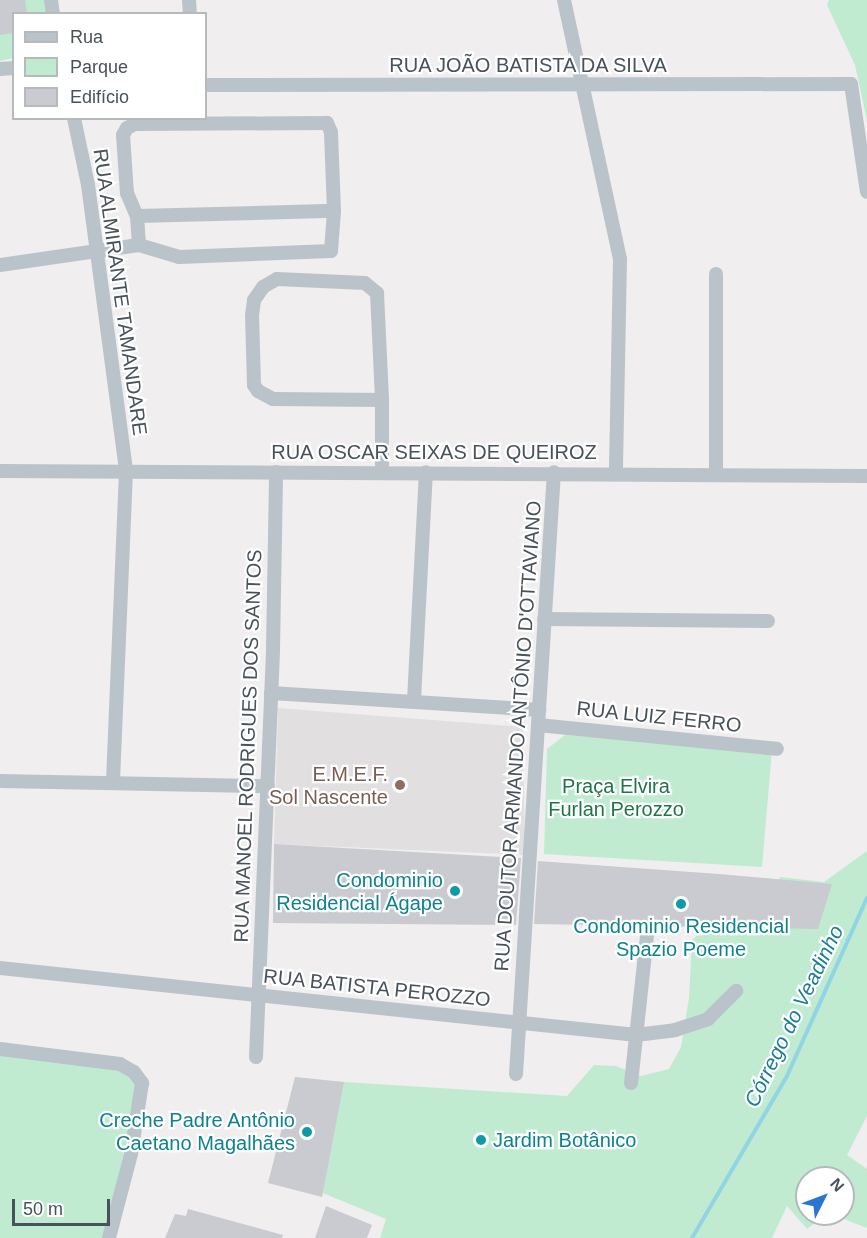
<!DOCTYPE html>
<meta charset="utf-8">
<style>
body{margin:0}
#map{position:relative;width:867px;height:1238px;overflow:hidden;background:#f0eeee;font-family:Arial,sans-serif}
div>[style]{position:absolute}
.education>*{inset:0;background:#e1dfdf}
.green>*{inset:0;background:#c0ebd0}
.stream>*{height:4px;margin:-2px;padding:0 2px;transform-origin:2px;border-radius:2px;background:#91d4e4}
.building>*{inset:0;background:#c9cbd0}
.minor>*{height:14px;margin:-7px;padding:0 7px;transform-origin:7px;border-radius:7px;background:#bbc3ca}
.dots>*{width:16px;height:16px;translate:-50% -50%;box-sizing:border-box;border:3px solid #fff;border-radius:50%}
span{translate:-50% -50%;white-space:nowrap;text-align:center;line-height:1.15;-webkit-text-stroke:4.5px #fff;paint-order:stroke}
.street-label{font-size:20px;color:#48525a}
.education-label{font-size:20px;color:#785e54}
.right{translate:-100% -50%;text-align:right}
.park-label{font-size:20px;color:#1f7548}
.culture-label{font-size:20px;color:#0d838f}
.left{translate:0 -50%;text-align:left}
.water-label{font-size:21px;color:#197d95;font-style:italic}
.legend{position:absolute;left:12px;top:12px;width:195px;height:108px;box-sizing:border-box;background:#fff;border:2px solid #b6babd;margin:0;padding:8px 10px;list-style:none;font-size:18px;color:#48525a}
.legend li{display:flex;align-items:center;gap:12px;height:30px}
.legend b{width:30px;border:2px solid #b6babd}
.north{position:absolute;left:795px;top:1166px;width:60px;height:60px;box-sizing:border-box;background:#fff;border:2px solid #b6babd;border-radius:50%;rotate:48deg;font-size:16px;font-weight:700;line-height:24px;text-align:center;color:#48525a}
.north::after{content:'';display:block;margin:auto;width:21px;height:27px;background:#2975d0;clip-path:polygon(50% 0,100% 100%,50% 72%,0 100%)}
.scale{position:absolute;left:12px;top:1199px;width:98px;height:27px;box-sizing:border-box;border:3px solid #48525a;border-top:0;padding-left:8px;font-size:18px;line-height:21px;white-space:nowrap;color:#48525a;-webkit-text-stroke:4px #fff;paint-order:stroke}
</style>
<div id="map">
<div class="education">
<div style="clip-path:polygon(278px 708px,523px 727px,525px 855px,274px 844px)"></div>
</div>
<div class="green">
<div style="clip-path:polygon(0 0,48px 0,50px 13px,14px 14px,13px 58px,0 61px)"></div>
<div style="clip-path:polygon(829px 0,867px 0,867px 120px,855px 65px,827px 5px)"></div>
<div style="clip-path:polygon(565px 735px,772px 750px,762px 867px,544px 854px,547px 749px)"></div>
<div style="clip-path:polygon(867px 851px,867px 1116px,847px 1155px,867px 1169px,867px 1228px,831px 1214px,843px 1214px,843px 1178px,807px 1178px,807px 1214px,827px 1214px,807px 1229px,787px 1206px,772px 1238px,380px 1238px,386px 1219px,301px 1184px,313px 1080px,567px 1096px,594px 1065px,616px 1066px,641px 1076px,669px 1069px,681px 1047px,689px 998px,692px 940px,723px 912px,767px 901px,780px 877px,824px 882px)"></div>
<div style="clip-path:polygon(0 1055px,116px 1068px,130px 1074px,139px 1086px,104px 1238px,0 1238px)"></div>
</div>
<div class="stream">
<div style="left:692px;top:1238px;width:188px;rotate:-59.6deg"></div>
<div style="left:787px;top:1076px;width:195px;rotate:-65.8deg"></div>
</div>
<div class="building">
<div style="clip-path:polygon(0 0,25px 0,27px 14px,14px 14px,14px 33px,0 35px)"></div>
<div style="clip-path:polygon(274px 844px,521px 858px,516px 925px,273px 923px)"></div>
<div style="clip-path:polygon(538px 861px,719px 874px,832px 884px,818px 929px,534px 924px)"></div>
<div style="clip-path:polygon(295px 1077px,344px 1082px,322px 1197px,268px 1183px)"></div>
<div style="clip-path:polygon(326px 1206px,372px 1225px,367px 1238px,315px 1238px)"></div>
<div style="clip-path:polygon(188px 1209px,283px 1235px,282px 1238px,165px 1238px,175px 1214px,186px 1216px)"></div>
</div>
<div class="minor">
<div style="left:51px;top:0;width:14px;rotate:82deg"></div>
<div style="left:189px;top:0;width:14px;rotate:86deg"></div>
<div style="left:564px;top:0;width:265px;rotate:77.8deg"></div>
<div style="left:620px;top:259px;width:213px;rotate:91.1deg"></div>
<div style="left:0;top:69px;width:14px;rotate:-4deg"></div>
<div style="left:206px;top:85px;width:645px;rotate:-0.09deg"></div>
<div style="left:851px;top:84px;width:109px;rotate:81.6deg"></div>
<div style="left:74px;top:118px;width:68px;rotate:78.2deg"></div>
<div style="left:88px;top:185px;width:289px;rotate:82.4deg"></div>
<div style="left:126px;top:471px;width:312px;rotate:92.4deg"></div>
<div style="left:137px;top:216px;width:197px;rotate:-1.5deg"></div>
<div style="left:0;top:265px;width:140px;rotate:-8.2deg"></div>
<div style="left:139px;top:245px;width:42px;rotate:16.7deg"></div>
<div style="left:179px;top:257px;width:152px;rotate:-2.3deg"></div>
<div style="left:331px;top:251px;width:40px;rotate:-85.7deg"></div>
<div style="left:334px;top:211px;width:79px;rotate:-92.2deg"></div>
<div style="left:331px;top:132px;width:10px;rotate:-114deg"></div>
<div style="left:327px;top:123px;width:192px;rotate:179.7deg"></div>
<div style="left:135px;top:124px;width:9px;rotate:153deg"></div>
<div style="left:127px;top:128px;width:8px;rotate:120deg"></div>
<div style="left:123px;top:135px;width:58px;rotate:86.1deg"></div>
<div style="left:127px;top:193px;width:25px;rotate:67deg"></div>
<div style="left:137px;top:216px;width:29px;rotate:86deg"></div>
<div style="left:716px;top:274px;width:198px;rotate:90deg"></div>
<div style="left:382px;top:400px;width:109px;rotate:-179.5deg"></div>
<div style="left:273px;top:399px;width:17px;rotate:-152deg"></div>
<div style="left:258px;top:391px;width:7px;rotate:-124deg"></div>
<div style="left:254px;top:385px;width:70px;rotate:-91.6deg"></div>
<div style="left:252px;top:315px;width:15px;rotate:-82deg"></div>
<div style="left:254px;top:300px;width:16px;rotate:-55deg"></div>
<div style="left:263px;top:287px;width:16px;rotate:-30deg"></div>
<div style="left:277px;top:279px;width:88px;rotate:2.6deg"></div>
<div style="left:365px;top:283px;width:16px;rotate:40deg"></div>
<div style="left:377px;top:293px;width:107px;rotate:87.3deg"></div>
<div style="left:382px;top:400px;width:72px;rotate:90deg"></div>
<div style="left:0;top:471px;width:867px;rotate:0.33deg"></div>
<div style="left:544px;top:619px;width:224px;rotate:0.5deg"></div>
<div style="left:271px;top:693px;width:269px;rotate:3.6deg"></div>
<div style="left:414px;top:700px;width:228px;rotate:-87deg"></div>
<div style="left:538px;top:725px;width:240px;rotate:5.7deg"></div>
<div style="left:0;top:781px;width:268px;rotate:1.1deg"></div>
<div style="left:0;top:968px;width:640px;rotate:6.01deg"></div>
<div style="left:636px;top:1035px;width:39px;rotate:-7deg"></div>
<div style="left:675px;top:1030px;width:35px;rotate:-18deg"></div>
<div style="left:708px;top:1019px;width:40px;rotate:-45deg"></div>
<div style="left:0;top:1049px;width:121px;rotate:7.1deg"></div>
<div style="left:120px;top:1064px;width:16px;rotate:30deg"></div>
<div style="left:134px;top:1072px;width:14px;rotate:54deg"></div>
<div style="left:142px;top:1083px;width:72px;rotate:98.8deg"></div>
<div style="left:131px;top:1154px;width:87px;rotate:104.7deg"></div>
<div style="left:256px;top:1057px;width:407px;rotate:-87.6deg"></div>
<div style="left:273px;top:650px;width:178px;rotate:-89deg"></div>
<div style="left:516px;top:1074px;width:603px;rotate:-86.39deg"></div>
<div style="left:631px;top:1083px;width:148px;rotate:-83.8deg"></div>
</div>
<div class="dots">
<div style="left:400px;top:785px;background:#8d6e63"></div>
<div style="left:455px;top:891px;background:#0f9aa8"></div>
<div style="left:681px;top:904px;background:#0f9aa8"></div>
<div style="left:307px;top:1132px;background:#0f9aa8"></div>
<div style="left:481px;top:1140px;background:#0f9aa8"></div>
</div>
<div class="street-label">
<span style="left:528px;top:65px">RUA JOÃO BATISTA DA SILVA</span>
<span style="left:120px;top:292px;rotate:82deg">RUA ALMIRANTE TAMANDARE</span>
<span style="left:434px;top:452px">RUA OSCAR SEIXAS DE QUEIROZ</span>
<span style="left:659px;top:717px;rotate:6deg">RUA LUIZ FERRO</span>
<span style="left:518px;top:736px;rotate:-86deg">RUA DOUTOR ARMANDO ANTÔNIO D'OTTAVIANO</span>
<span style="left:248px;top:746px;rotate:-88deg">RUA MANOEL RODRIGUES DOS SANTOS</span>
<span style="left:377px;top:988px;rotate:6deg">RUA BATISTA PEROZZO</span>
</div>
<div class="education-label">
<span class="right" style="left:388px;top:786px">E.M.E.F.<br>Sol Nascente</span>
</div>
<div class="park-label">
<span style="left:616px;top:798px">Praça Elvira<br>Furlan Perozzo</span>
</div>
<div class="culture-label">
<span class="right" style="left:443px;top:892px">Condominio<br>Residencial Ágape</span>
<span style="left:681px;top:938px">Condominio Residencial<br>Spazio Poeme</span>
<span class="right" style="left:295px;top:1132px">Creche Padre Antônio<br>Caetano Magalhães</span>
<span class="left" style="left:493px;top:1140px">Jardim Botânico</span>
</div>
<div class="water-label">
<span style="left:794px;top:1016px;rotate:-64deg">Córrego do Veadinho</span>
</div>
<ul class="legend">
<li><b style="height:8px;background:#bbc3ca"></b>Rua</li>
<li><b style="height:16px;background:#c0ebd0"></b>Parque</li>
<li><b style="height:16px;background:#c9cbd0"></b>Edifício</li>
</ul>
<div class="north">N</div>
<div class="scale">50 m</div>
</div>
